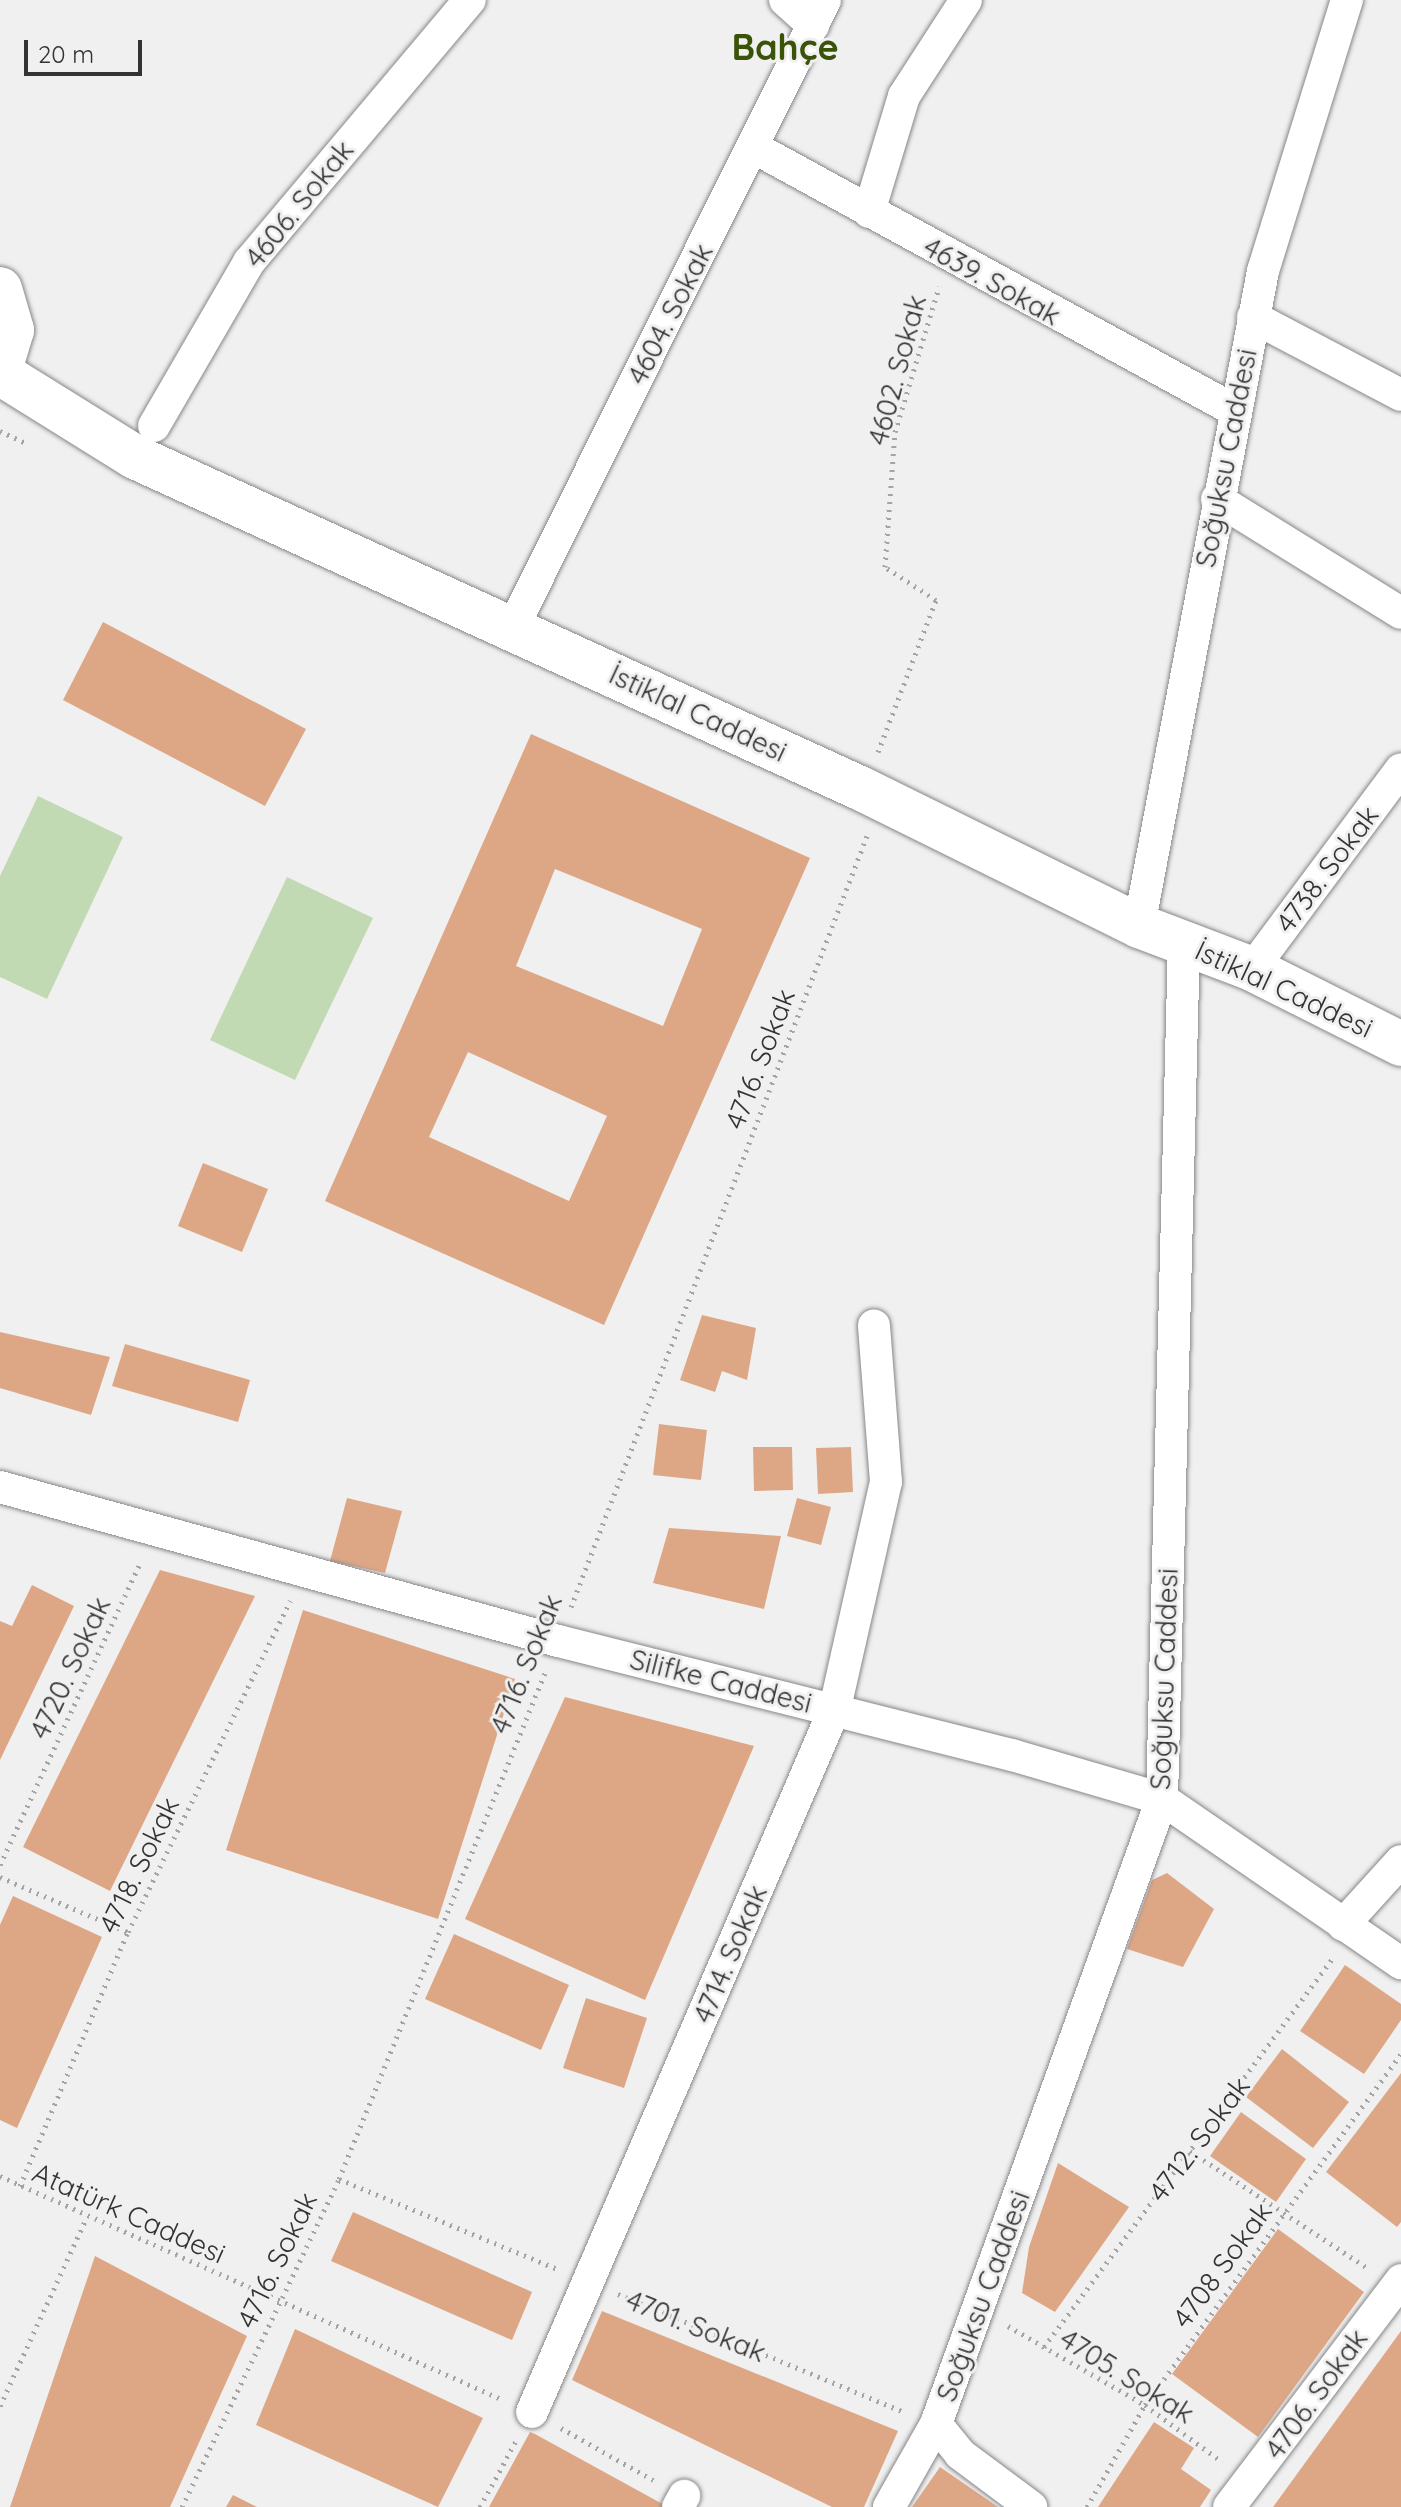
<!DOCTYPE html>
<meta charset="utf-8">
<style>
body{margin:0}
#map{position:relative;width:1401px;height:2507px;overflow:hidden;background:#f0f0f1;font-family:Quicksand,sans-serif}
div>[style]{position:absolute}
.green>*{inset:0;background:#c2dab3}
.building>*{inset:0;background:#dda786}
.path>*{height:5px;margin-top:-2.5px;transform-origin:0;background:repeating-linear-gradient(90deg,#a4a4a5 0 2px,transparent 0 8px)}
.roads{filter:drop-shadow(0 0 2px #878789) drop-shadow(0 0 2px #878789)}
.street>*{height:32px;margin:-16px;padding:0 16px;transform-origin:16px;border-radius:16px;background:#fff}
.secondary>*{height:44px;margin:-22px;padding:0 22px;transform-origin:22px;border-radius:22px;background:#fff}
span{translate:-50% -50%;white-space:nowrap;text-align:center;line-height:1.15;-webkit-text-stroke:6px #f0f0f1;paint-order:stroke}
.street-label{font-size:28px;color:#333334}
.district-label{font-size:36px;color:#3a5308;font-weight:700}
.scale{position:absolute;left:24px;top:40px;width:118px;height:36px;box-sizing:border-box;border:4px solid #333334;border-top:0;padding-left:10px;font-size:24px;line-height:28px;white-space:nowrap;color:#333334;-webkit-text-stroke:6px #f0f0f1;paint-order:stroke}
</style>
<div id="map">
<div class="green">
<div style="clip-path:polygon(38px 796px,123px 837px,47px 999px,0 977px,0 876px)"></div>
<div style="clip-path:polygon(287px 877px,373px 918px,295px 1080px,210px 1040px)"></div>
</div>
<div class="building">
<div style="clip-path:polygon(103px 622px,306px 729px,265px 806px,63px 700px)"></div>
<div style="clip-path:polygon(evenodd,531px 734px,810px 858px,604px 1325px,325px 1201px,531px 734px,555px 869px,702px 929px,663px 1026px,516px 966px,555px 869px,531px 734px,468px 1052px,607px 1116px,569px 1201px,429px 1137px,468px 1052px)"></div>
<div style="clip-path:polygon(203px 1163px,268px 1189px,242px 1252px,178px 1226px)"></div>
<div style="clip-path:polygon(702px 1315px,756px 1328px,747px 1380px,722px 1371px,715px 1392px,680px 1380px)"></div>
<div style="clip-path:polygon(0 1332px,110px 1357px,91px 1415px,0 1388px)"></div>
<div style="clip-path:polygon(125px 1344px,250px 1380px,238px 1422px,112px 1386px)"></div>
<div style="clip-path:polygon(659px 1424px,707px 1430px,701px 1480px,653px 1475px)"></div>
<div style="clip-path:polygon(753px 1447px,792px 1447px,793px 1490px,754px 1491px)"></div>
<div style="clip-path:polygon(851px 1447px,853px 1492px,818px 1494px,816px 1448px)"></div>
<div style="clip-path:polygon(347px 1498px,402px 1511px,385px 1573px,330px 1561px)"></div>
<div style="clip-path:polygon(797px 1498px,831px 1507px,821px 1545px,787px 1536px)"></div>
<div style="clip-path:polygon(669px 1528px,781px 1536px,764px 1609px,653px 1583px)"></div>
<div style="clip-path:polygon(160px 1570px,255px 1596px,110px 1891px,23px 1847px)"></div>
<div style="clip-path:polygon(32px 1585px,74px 1606px,0 1760px,0 1621px,12px 1626px)"></div>
<div style="clip-path:polygon(303px 1610px,515px 1679px,438px 1919px,226px 1850px)"></div>
<div style="clip-path:polygon(565px 1697px,754px 1746px,645px 2000px,465px 1919px)"></div>
<div style="clip-path:polygon(1167px 1873px,1214px 1909px,1183px 1967px,1127px 1949px,1152px 1880px)"></div>
<div style="clip-path:polygon(13px 1896px,102px 1937px,17px 2128px,0 2120px,0 1925px)"></div>
<div style="clip-path:polygon(454px 1934px,569px 1985px,541px 2050px,425px 1999px)"></div>
<div style="clip-path:polygon(1345px 1965px,1401px 2004px,1401px 2020px,1364px 2074px,1300px 2031px)"></div>
<div style="clip-path:polygon(586px 1998px,647px 2018px,624px 2088px,563px 2068px)"></div>
<div style="clip-path:polygon(1282px 2049px,1349px 2102px,1313px 2148px,1246px 2097px)"></div>
<div style="clip-path:polygon(1401px 2073px,1401px 2222px,1397px 2227px,1326px 2172px)"></div>
<div style="clip-path:polygon(1241px 2112px,1306px 2159px,1276px 2202px,1210px 2156px)"></div>
<div style="clip-path:polygon(1058px 2163px,1129px 2207px,1055px 2312px,1022px 2293px,1029px 2247px)"></div>
<div style="clip-path:polygon(353px 2212px,532px 2292px,512px 2340px,331px 2261px)"></div>
<div style="clip-path:polygon(1278px 2229px,1364px 2292px,1258px 2437px,1172px 2374px)"></div>
<div style="clip-path:polygon(95px 2256px,247px 2336px,170px 2507px,10px 2507px)"></div>
<div style="clip-path:polygon(602px 2311px,898px 2431px,864px 2507px,832px 2507px,572px 2380px)"></div>
<div style="clip-path:polygon(295px 2329px,483px 2418px,438px 2507px,256px 2425px)"></div>
<div style="clip-path:polygon(1401px 2331px,1401px 2507px,1273px 2507px)"></div>
<div style="clip-path:polygon(1154px 2422px,1194px 2448px,1181px 2469px,1211px 2490px,1200px 2507px,1098px 2507px)"></div>
<div style="clip-path:polygon(530px 2432px,535px 2434px,668px 2507px,489px 2507px)"></div>
<div style="clip-path:polygon(940px 2467px,998px 2507px,912px 2507px)"></div>
<div style="clip-path:polygon(233px 2495px,257px 2507px,226px 2507px)"></div>
</div>
<div class="path">
<div style="left:0;top:431px;width:31px;rotate:25deg"></div>
<div style="left:878px;top:752px;width:163px;rotate:-69.1deg"></div>
<div style="left:936px;top:600px;width:61px;rotate:-147.1deg"></div>
<div style="left:885px;top:567px;width:135px;rotate:-85.8deg"></div>
<div style="left:895px;top:432px;width:152px;rotate:-73.1deg"></div>
<div style="left:571px;top:1607px;width:826px;rotate:-69deg"></div>
<div style="left:0;top:1865px;width:335px;rotate:-65.1deg"></div>
<div style="left:0;top:1877px;width:139px;rotate:23.3deg"></div>
<div style="left:1190px;top:2151px;width:211px;rotate:33.4deg"></div>
<div style="left:0;top:2176px;width:548px;rotate:23.99deg"></div>
<div style="left:339px;top:2179px;width:236px;rotate:22.4deg"></div>
<div style="left:20px;top:2186px;width:276px;rotate:-67deg"></div>
<div style="left:128px;top:1932px;width:369px;rotate:-63.9deg"></div>
<div style="left:618px;top:2294px;width:310px;rotate:22.4deg"></div>
<div style="left:1008px;top:2326px;width:158px;rotate:30deg"></div>
<div style="left:1145px;top:2405px;width:96px;rotate:36.5deg"></div>
<div style="left:1044px;top:2347px;width:486px;rotate:-53.4deg"></div>
<div style="left:0;top:2406px;width:208px;rotate:-65.3deg"></div>
<div style="left:561px;top:2428px;width:106px;rotate:29.5deg"></div>
<div style="left:182px;top:2507px;width:364px;rotate:-64.4deg"></div>
<div style="left:339px;top:2179px;width:546px;rotate:-67.85deg"></div>
<div style="left:480px;top:2507px;width:75px;rotate:-61.4deg"></div>
<div style="left:1087px;top:2507px;width:117px;rotate:-60.4deg"></div>
<div style="left:1145px;top:2405px;width:434px;rotate:-53.9deg"></div>
</div>
<div class="roads">
<div class="street">
<div style="left:785px;top:0;width:38px;rotate:42deg"></div>
<div style="left:753px;top:147px;width:548px;rotate:28.67deg"></div>
<div style="left:869px;top:212px;width:121px;rotate:-73.2deg"></div>
<div style="left:904px;top:96px;width:114px;rotate:-57.1deg"></div>
<div style="left:1253px;top:317px;width:167px;rotate:27.8deg"></div>
<div style="left:154px;top:426px;width:190px;rotate:-59.9deg"></div>
<div style="left:249px;top:262px;width:343px;rotate:-49.9deg"></div>
<div style="left:1217px;top:499px;width:216px;rotate:31.8deg"></div>
<div style="left:513px;top:627px;width:700px;rotate:-63.54deg"></div>
<div style="left:1139px;top:926px;width:667px;rotate:-79.28deg"></div>
<div style="left:1263px;top:271px;width:284px;rotate:-72.8deg"></div>
<div style="left:1252px;top:969px;width:249px;rotate:-53.3deg"></div>
<div style="left:0;top:1487px;width:579px;rotate:15.43deg"></div>
<div style="left:558px;top:1641px;width:468px;rotate:14.1deg"></div>
<div style="left:1012px;top:1755px;width:156px;rotate:16.3deg"></div>
<div style="left:1162px;top:1799px;width:290px;rotate:34.5deg"></div>
<div style="left:1343px;top:1925px;width:86px;rotate:-47.8deg"></div>
<div style="left:532px;top:2412px;width:766px;rotate:-66.71deg"></div>
<div style="left:835px;top:1708px;width:232px;rotate:-77.3deg"></div>
<div style="left:886px;top:1482px;width:157px;rotate:-94.4deg"></div>
<div style="left:936px;top:2424px;width:38px;rotate:51deg"></div>
<div style="left:960px;top:2454px;width:89px;rotate:36.7deg"></div>
<div style="left:678px;top:2507px;width:13px;rotate:-61deg"></div>
<div style="left:889px;top:2507px;width:95px;rotate:-60.5deg"></div>
<div style="left:936px;top:2424px;width:665px;rotate:-70.12deg"></div>
<div style="left:1162px;top:1799px;width:856px;rotate:-88.53deg"></div>
<div style="left:1229px;top:2507px;width:285px;rotate:-52.8deg"></div>
</div>
<div class="secondary">
<div style="left:0;top:289px;width:43px;rotate:73.7deg"></div>
<div style="left:12px;top:330px;width:42px;rotate:106.7deg"></div>
<div style="left:0;top:373px;width:159px;rotate:31.9deg"></div>
<div style="left:135px;top:457px;width:801px;rotate:24.55deg"></div>
<div style="left:864px;top:790px;width:307px;rotate:26.3deg"></div>
<div style="left:1139px;top:926px;width:121px;rotate:20.8deg"></div>
<div style="left:1252px;top:969px;width:167px;rotate:26.7deg"></div>
</div>
</div>
<div class="street-label">
<span style="left:299px;top:204px;rotate:-51deg">4606. Sokak</span>
<span style="left:992px;top:281px;rotate:29deg">4639. Sokak</span>
<span style="left:670px;top:314px;rotate:-63deg">4604. Sokak</span>
<span style="left:897px;top:370px;rotate:-75deg">4602. Sokak</span>
<span style="left:1226px;top:458px;rotate:-79deg">Soğuksu Caddesi</span>
<span style="left:698px;top:713px;rotate:25deg">İstiklal Caddesi</span>
<span style="left:1327px;top:869px;rotate:-53deg">4738. Sokak</span>
<span style="left:1284px;top:989px;rotate:25deg">İstiklal Caddesi</span>
<span style="left:760px;top:1059px;rotate:-69deg">4716. Sokak</span>
<span style="left:526px;top:1664px;rotate:-68deg">4716. Sokak</span>
<span style="left:70px;top:1668px;rotate:-65deg">4720. Sokak</span>
<span style="left:1164px;top:1679px;rotate:-88deg">Soğuksu Caddesi</span>
<span style="left:721px;top:1681px;rotate:14deg">Silifke Caddesi</span>
<span style="left:139px;top:1865px;rotate:-64deg">4718. Sokak</span>
<span style="left:730px;top:1954px;rotate:-67deg">4714. Sokak</span>
<span style="left:1199px;top:2139px;rotate:-53deg">4712. Sokak</span>
<span style="left:129px;top:2213px;rotate:24deg">Atatürk Caddesi</span>
<span style="left:277px;top:2260px;rotate:-64deg">4716. Sokak</span>
<span style="left:1222px;top:2265px;rotate:-54deg">4708 Sokak</span>
<span style="left:983px;top:2296px;rotate:-70deg">Soğuksu Caddesi</span>
<span style="left:696px;top:2326px;rotate:22deg">4701. Sokak</span>
<span style="left:1127px;top:2376px;rotate:32deg">4705. Sokak</span>
<span style="left:1316px;top:2394px;rotate:-54deg">4706. Sokak</span>
</div>
<div class="district-label">
<span style="left:785px;top:47px">Bahçe</span>
</div>
<div class="scale">20 m</div>
</div>
